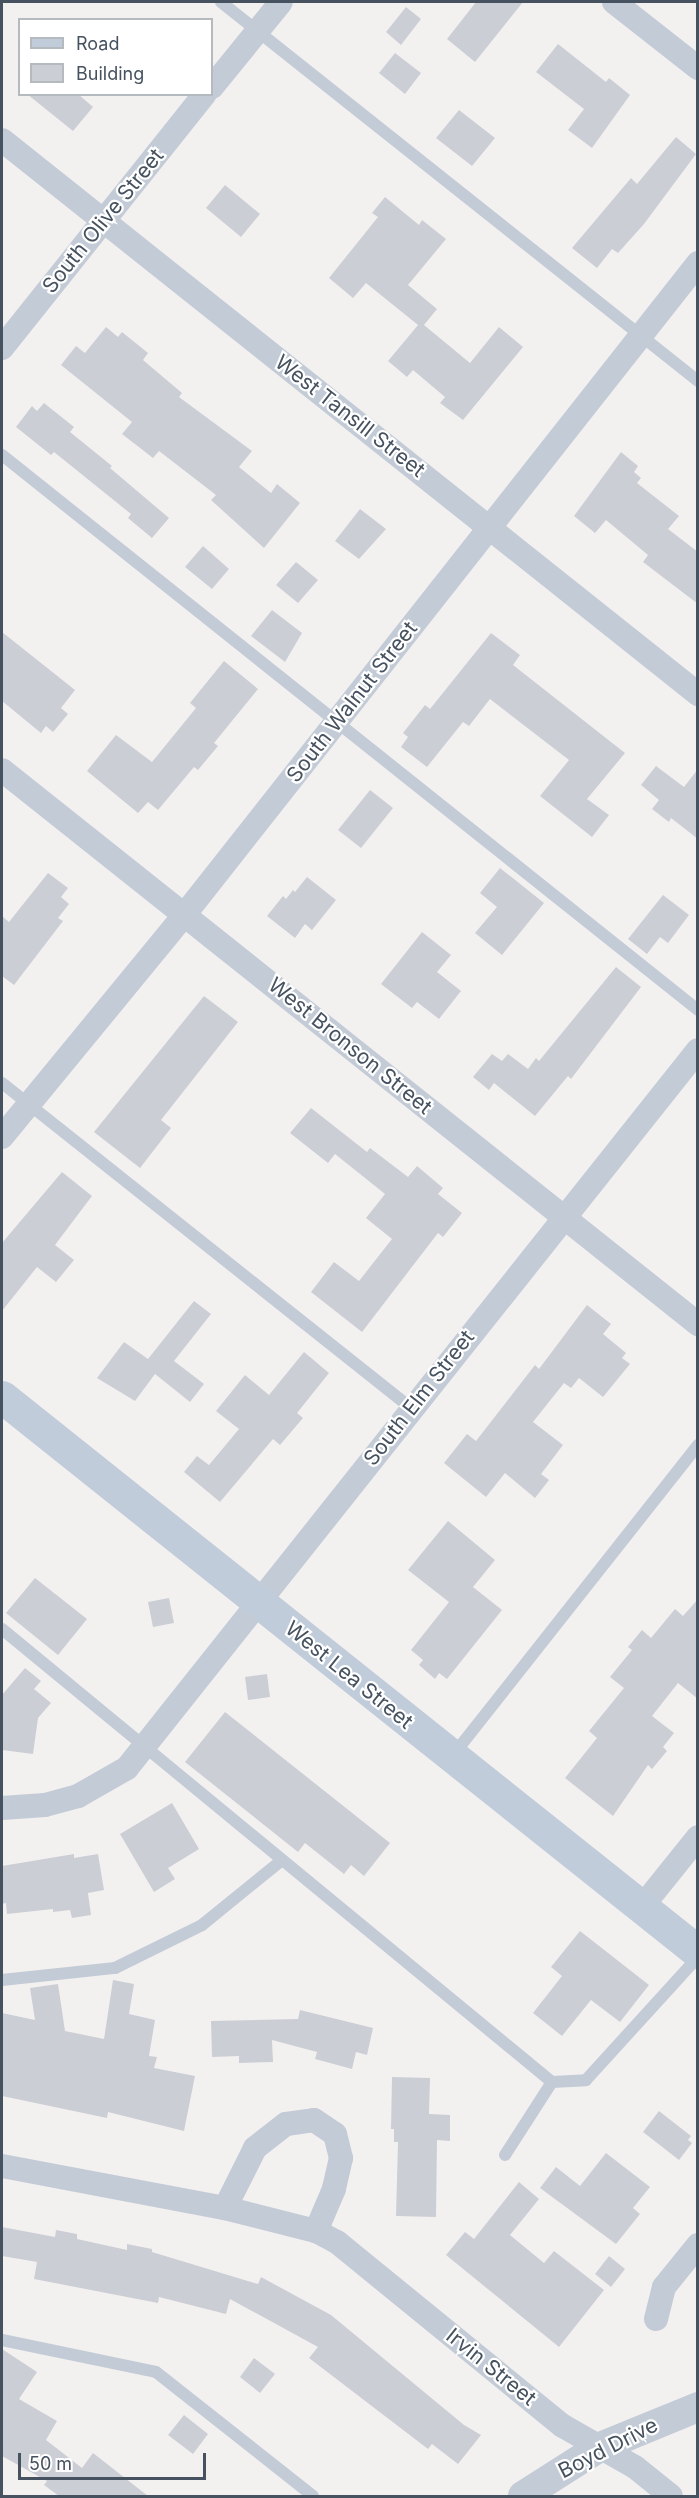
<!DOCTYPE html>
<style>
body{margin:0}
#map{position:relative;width:699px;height:2498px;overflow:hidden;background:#f3f0f0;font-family:Inter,sans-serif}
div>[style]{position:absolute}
.building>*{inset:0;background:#ccced6}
.service>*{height:12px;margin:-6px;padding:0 6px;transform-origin:6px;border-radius:6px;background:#c3cbd6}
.minor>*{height:24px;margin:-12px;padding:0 12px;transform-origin:12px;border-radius:12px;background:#c3cbd6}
.tertiary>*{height:30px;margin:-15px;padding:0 15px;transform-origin:15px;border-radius:15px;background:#c3cbd6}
.secondary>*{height:33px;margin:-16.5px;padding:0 16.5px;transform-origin:16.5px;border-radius:16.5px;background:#c1ccda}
span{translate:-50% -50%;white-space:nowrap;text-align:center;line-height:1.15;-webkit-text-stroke:4.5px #fff;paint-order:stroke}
.street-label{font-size:21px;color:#46525f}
.frame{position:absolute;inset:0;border:3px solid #46525f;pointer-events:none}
.legend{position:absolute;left:18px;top:18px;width:195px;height:78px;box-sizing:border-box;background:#fff;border:2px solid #b5babf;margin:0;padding:8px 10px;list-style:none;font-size:18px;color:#46525f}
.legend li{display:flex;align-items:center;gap:12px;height:30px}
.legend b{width:30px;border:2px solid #b5babf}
.scale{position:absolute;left:18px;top:2453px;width:188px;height:27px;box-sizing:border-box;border:3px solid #46525f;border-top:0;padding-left:8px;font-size:18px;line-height:21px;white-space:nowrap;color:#46525f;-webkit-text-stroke:4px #fff;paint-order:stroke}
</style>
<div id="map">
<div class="building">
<div style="clip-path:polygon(476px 2px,523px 2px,475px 62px,447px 39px)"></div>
<div style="clip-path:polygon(406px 7px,421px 19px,401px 45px,386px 32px)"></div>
<div style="clip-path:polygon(558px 44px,606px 82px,609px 78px,630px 95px,592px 148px,568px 130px,584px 109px,536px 72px)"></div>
<div style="clip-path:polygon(395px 53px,421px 73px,405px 94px,379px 73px)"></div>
<div style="clip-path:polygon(27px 94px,78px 94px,93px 107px,73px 131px)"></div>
<div style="clip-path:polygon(459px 110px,495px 138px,472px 166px,436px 138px)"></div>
<div style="clip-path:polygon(676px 137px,696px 154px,644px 224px,618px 253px,612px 249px,597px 268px,572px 248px,631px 178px,637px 184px)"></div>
<div style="clip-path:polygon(225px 185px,260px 214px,241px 237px,206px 208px)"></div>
<div style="clip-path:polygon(385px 197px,419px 225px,422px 220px,446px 239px,408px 285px,437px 309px,424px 325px,470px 363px,499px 327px,523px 347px,463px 420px,440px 403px,445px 397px,413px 370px,407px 377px,388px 361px,418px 325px,366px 283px,353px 298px,329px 278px,378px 217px,372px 213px)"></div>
<div style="clip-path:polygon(106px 327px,118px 337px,122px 332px,148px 353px,143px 360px,182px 393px,179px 397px,252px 451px,239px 467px,271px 493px,277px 484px,300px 503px,264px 548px,211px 500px,216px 495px,159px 451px,153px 458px,122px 434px,132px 422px,61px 365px,76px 346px,85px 353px)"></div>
<div style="clip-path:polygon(44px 403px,74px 427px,70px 432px,112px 466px,110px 468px,169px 518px,152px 538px,128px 518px,131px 514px,54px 452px,51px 455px,16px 427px,32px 406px,37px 411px)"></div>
<div style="clip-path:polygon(621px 452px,638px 466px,634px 472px,641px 478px,637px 483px,679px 516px,668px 529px,698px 552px,698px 604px,643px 562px,648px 555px,606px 520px,595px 533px,574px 516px)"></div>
<div style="clip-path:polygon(360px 509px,386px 529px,359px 559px,335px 541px)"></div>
<div style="clip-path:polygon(203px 546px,229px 569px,212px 589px,185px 567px)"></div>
<div style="clip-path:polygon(296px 562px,318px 580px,298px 603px,276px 585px)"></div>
<div style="clip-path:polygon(272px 610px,302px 633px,285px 662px,251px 636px)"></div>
<div style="clip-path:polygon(2px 632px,75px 690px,61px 708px,68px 714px,53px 732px,46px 726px,41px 733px,2px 701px)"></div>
<div style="clip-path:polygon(491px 633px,520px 655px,513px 665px,625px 753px,587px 799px,609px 815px,592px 837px,540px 796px,569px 760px,490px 699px,469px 726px,463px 722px,427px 767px,401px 747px,408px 737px,403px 733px,425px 705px,430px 709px)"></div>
<div style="clip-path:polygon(224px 661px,258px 689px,214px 743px,218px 746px,198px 770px,194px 767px,158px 810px,148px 802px,138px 813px,87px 771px,116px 735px,152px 762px,196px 708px,190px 703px)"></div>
<div style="clip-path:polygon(656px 766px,684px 787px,698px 769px,698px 839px,671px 818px,669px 822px,652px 809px,659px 800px,641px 785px)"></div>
<div style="clip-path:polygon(370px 790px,393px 808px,361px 848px,338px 830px)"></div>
<div style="clip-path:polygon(500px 868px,544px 903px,502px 955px,475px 933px,497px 907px,480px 893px)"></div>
<div style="clip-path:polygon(48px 873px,68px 888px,61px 897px,69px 904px,58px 918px,63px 921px,14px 985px,2px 976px,2px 916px,9px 922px)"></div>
<div style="clip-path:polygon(307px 877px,336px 900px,312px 930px,305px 924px,295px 938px,267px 916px,283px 896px,286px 899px,293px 890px,295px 892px)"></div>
<div style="clip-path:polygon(663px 895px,689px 915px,668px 943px,660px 937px,647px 954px,628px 939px)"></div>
<div style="clip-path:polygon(422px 932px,451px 955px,437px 972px,461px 991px,439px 1019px,417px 1002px,412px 1008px,381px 984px)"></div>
<div style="clip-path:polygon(616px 967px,641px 987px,571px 1079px,568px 1076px,535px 1116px,494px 1083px,489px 1090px,473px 1077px,492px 1054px,502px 1061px,508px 1054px,528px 1069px,536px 1058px,539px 1061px)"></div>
<div style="clip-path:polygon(204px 996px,238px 1022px,161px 1120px,171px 1128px,140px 1168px,94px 1132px)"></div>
<div style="clip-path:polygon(311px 1108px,367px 1152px,370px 1148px,408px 1177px,417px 1166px,443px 1188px,438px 1194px,462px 1213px,443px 1237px,438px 1233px,362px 1332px,311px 1292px,334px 1262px,359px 1281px,392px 1239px,366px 1218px,385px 1194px,335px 1154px,328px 1163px,290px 1133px)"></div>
<div style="clip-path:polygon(62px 1172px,92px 1196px,55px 1245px,74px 1260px,56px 1282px,37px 1267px,2px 1311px,2px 1243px)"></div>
<div style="clip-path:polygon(194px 1301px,211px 1314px,174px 1361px,204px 1384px,190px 1402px,155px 1374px,135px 1401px,97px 1378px,124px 1342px,148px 1359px)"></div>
<div style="clip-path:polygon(587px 1305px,611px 1324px,603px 1334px,626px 1353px,622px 1358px,630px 1364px,603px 1397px,579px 1378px,571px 1388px,564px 1383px,533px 1422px,563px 1445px,541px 1474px,549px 1480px,535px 1498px,505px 1473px,486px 1497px,444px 1463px,467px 1434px,476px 1441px,535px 1365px,539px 1369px)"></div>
<div style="clip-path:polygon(304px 1352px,329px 1373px,297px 1413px,303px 1418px,280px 1445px,273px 1439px,220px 1502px,184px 1472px,197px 1456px,209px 1465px,239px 1429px,216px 1411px,245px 1375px,269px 1395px)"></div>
<div style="clip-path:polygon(448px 1521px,495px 1560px,473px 1587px,502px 1610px,447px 1679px,439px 1673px,435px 1679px,419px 1665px,423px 1660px,411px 1650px,449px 1602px,408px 1570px)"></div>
<div style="clip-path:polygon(35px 1578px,87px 1619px,58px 1655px,6px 1613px)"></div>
<div style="clip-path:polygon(169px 1598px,174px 1623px,153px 1627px,148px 1602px)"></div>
<div style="clip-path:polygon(698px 1599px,698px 1699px,678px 1683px,652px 1716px,674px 1733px,663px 1747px,667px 1751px,652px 1769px,648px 1765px,613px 1816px,565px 1778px,597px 1738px,589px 1731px,624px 1688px,610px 1677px,632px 1650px,628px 1647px,642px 1630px,651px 1638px,675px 1609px,683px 1616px)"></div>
<div style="clip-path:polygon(25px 1668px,41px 1681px,34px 1689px,51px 1703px,38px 1718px,33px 1754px,2px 1750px,2px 1695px)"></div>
<div style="clip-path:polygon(267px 1674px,270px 1697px,248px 1700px,245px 1677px)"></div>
<div style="clip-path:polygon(225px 1712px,390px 1843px,364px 1876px,351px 1865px,344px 1874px,305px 1843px,298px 1852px,185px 1762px)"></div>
<div style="clip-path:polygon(172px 1803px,199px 1849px,168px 1868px,175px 1879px,154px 1892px,120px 1834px)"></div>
<div style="clip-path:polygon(74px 1854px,74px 1858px,98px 1854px,104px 1890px,88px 1893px,91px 1915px,72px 1918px,70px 1910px,53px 1912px,53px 1909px,7px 1914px,6px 1903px,2px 1904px,2px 1866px)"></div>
<div style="clip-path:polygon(580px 1931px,649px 1985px,620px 2022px,591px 2000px,562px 2036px,533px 2013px,562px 1976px,551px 1967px)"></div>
<div style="clip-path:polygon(113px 1980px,134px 1984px,129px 2014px,155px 2020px,149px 2056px,157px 2057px,154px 2068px,195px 2076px,184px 2131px,108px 2112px,107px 2118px,2px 2096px,2px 2013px,35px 2020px,30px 1988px,58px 1984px,65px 2031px,104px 2039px)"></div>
<div style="clip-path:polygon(300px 2010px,373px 2028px,367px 2055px,356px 2052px,352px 2069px,315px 2059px,317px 2052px,272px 2040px,273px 2062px,239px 2063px,239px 2056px,212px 2057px,211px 2021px,298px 2019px)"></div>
<div style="clip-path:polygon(392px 2077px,430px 2078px,429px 2114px,450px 2115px,450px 2141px,437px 2140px,436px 2217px,396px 2216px,398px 2142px,394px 2142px,394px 2129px,391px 2129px)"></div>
<div style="clip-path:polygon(659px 2111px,691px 2136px,688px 2140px,692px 2143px,679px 2160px,643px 2132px)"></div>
<div style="clip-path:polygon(606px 2153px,650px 2187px,633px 2208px,640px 2214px,616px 2244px,540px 2188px,556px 2167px,580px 2186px)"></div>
<div style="clip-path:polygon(519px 2182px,539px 2199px,510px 2235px,544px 2263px,554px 2251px,604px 2290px,559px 2347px,446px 2255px,465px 2232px,474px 2239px)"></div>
<div style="clip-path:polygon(2px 2227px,55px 2237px,56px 2230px,77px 2234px,77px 2239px,127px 2250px,127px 2244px,152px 2249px,152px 2252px,258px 2284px,261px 2277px,331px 2315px,464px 2425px,481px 2435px,458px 2464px,432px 2444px,428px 2449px,309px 2358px,318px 2347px,230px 2299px,226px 2314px,159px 2297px,158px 2303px,34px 2279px,37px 2262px,2px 2256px)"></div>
<div style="clip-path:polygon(609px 2256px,625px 2269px,611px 2287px,595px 2274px)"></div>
<div style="clip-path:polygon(2px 2349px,37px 2372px,19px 2399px,57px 2421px,46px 2440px,82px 2468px,93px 2453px,148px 2496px,59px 2496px,44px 2485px,47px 2481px,2px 2456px)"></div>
<div style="clip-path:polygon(254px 2358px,275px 2374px,260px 2393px,240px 2377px)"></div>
<div style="clip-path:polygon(184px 2415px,208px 2434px,193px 2454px,168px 2435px)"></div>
</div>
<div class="service">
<div style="left:221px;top:2px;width:609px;rotate:38.47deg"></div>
<div style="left:2px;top:455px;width:890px;rotate:38.57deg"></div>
<div style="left:2px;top:1083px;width:522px;rotate:38.47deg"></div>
<div style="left:2px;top:1629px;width:713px;rotate:39.48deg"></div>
<div style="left:552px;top:2082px;width:34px;rotate:-3deg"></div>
<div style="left:586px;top:2080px;width:166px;rotate:-47.7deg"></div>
<div style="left:454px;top:1754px;width:394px;rotate:-51.7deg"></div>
<div style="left:2px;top:1980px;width:114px;rotate:-6.1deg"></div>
<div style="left:115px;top:1968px;width:97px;rotate:-26.3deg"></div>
<div style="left:202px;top:1925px;width:103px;rotate:-39.1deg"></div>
<div style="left:505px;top:2155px;width:87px;rotate:-57.2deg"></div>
<div style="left:2px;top:2340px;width:157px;rotate:11.7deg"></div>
<div style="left:156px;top:2372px;width:200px;rotate:38.3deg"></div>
</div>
<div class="minor">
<div style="left:614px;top:2px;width:107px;rotate:38.2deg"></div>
<div style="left:212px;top:87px;width:109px;rotate:-50.9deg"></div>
<div style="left:2px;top:140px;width:890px;rotate:38.52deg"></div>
<div style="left:2px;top:348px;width:325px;rotate:-51.4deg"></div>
<div style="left:2px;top:770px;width:890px;rotate:38.52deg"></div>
<div style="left:2px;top:1137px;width:288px;rotate:-50.6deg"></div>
<div style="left:185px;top:914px;width:829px;rotate:-51.76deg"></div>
<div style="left:2px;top:1808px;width:43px;rotate:-4deg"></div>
<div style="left:45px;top:1805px;width:34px;rotate:-15deg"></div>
<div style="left:78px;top:1796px;width:56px;rotate:-29.7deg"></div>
<div style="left:127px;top:1768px;width:917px;rotate:-51.51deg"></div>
<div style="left:641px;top:1908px;width:91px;rotate:-51.2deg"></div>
<div style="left:2px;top:2166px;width:227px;rotate:10.7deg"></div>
<div style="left:225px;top:2208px;width:94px;rotate:14.2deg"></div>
<div style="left:316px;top:2231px;width:24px;rotate:28deg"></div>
<div style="left:337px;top:2242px;width:291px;rotate:39.2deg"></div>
<div style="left:563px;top:2426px;width:83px;rotate:29.7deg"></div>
<div style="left:635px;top:2467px;width:46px;rotate:38.9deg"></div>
<div style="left:225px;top:2208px;width:67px;rotate:-63.4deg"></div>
<div style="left:255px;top:2148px;width:39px;rotate:-38deg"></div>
<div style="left:286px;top:2124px;width:28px;rotate:-8deg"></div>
<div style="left:314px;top:2120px;width:25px;rotate:34deg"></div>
<div style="left:335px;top:2134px;width:25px;rotate:76deg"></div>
<div style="left:341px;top:2158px;width:32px;rotate:103deg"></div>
<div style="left:334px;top:2189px;width:46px;rotate:113.2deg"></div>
<div style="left:656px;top:2319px;width:33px;rotate:-76deg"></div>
<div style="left:664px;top:2287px;width:54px;rotate:-51deg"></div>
</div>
<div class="tertiary">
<div style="left:523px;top:2496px;width:89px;rotate:-32.6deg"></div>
<div style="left:598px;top:2448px;width:108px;rotate:-22.3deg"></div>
</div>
<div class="secondary">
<div style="left:2px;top:1397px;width:890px;rotate:38.57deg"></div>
</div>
<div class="street-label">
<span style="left:103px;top:221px;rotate:-51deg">South Olive Street</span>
<span style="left:350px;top:416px;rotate:38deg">West Tansill Street</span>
<span style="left:352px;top:702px;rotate:-52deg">South Walnut Street</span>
<span style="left:350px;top:1046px;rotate:39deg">West Bronson Street</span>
<span style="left:419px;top:1398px;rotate:-52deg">South Elm Street</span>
<span style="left:349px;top:1675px;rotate:39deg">West Lea Street</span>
<span style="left:491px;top:2367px;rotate:39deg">Irvin Street</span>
<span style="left:608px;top:2448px;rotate:-27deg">Boyd Drive</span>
</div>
<div class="frame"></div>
<ul class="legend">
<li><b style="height:8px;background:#c1ccda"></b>Road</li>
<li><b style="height:16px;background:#ccced6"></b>Building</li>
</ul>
<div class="scale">50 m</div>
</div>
